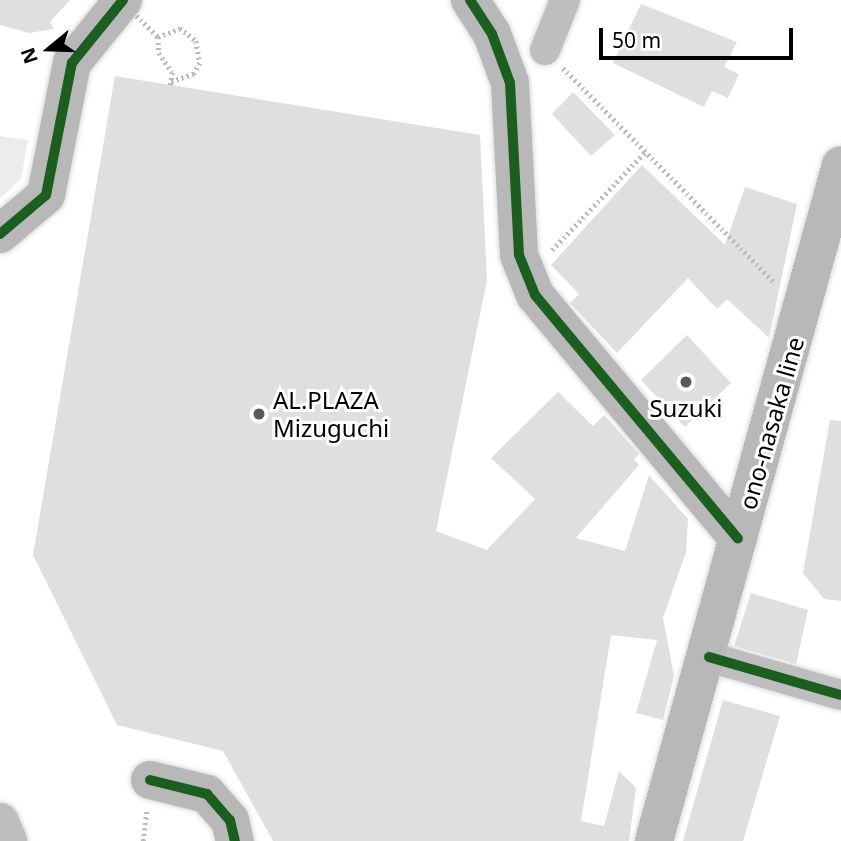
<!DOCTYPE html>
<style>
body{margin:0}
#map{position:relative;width:841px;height:841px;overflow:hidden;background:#fff;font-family:"Noto Sans",sans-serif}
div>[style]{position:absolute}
.green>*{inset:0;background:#ececec}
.building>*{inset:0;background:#dfdfdf}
.path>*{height:4.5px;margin-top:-2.25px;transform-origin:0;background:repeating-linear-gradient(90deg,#b9b9b9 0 2px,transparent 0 5.5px)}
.roads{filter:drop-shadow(0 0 2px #dbdbdb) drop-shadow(0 0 2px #dbdbdb)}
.street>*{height:30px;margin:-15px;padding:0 15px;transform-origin:15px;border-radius:15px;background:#bebebe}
.secondary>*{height:38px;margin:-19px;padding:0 19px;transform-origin:19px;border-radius:19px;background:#b8b8b8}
.highway>*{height:38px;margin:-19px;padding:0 19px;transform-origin:19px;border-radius:19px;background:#bebebe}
.path-bridge>*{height:4.5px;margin-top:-2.25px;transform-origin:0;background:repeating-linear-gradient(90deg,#b9b9b9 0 2px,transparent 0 5.5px)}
.cycleway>*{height:10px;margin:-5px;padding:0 5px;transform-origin:5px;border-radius:5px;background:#1b5e20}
.dots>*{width:19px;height:19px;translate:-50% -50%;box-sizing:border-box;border:4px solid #fff;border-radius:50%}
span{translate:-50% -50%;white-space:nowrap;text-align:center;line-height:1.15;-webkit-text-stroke:6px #fff;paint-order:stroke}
.poi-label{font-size:24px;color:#000}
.left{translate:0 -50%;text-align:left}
.street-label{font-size:24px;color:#000}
.north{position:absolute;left:14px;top:14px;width:70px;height:70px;-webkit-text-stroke:5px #fff;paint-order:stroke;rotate:251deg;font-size:19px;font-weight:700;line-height:28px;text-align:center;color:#000}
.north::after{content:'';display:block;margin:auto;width:24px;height:32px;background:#000;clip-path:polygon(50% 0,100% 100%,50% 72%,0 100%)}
.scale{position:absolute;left:599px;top:28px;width:194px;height:32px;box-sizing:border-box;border:4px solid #000;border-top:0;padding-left:9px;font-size:21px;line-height:24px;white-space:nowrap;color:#000;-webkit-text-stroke:5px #fff;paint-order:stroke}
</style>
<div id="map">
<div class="green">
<div style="clip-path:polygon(0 136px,28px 140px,21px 179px,0 198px)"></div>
</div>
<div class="building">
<div style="clip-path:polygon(0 0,70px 0,50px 22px,54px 29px,29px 33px,0 25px)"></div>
<div style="clip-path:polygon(641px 4px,737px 42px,724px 67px,739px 74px,728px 98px,712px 91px,704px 107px,613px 63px)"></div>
<div style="clip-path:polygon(115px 76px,480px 135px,487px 280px,436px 531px,487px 550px,535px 499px,491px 458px,558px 392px,593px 426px,604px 415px,639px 454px,634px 459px,639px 465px,576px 538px,625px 551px,649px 475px,688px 519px,686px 552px,663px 618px,674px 676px,663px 720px,636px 713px,657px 640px,611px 635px,581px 821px,604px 826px,619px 771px,636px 788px,629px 841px,273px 841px,223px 751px,117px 725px,33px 555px)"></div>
<div style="clip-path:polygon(573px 92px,615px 135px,591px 156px,552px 114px)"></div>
<div style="clip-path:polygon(642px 165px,725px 245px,745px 187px,797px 204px,769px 338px,727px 299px,717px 309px,688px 278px,617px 353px,570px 303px,579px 294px,551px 265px)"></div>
<div style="clip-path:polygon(687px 335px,731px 383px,685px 427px,641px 380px)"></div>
<div style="clip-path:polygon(830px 420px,841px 421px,841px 601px,824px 599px,803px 573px)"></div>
<div style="clip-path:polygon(751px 593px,808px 610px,796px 664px,734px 646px)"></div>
<div style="clip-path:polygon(723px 700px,780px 716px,743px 841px,683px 841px)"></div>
</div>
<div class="path">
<div style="left:158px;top:37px;width:24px;rotate:-22deg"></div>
<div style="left:180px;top:28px;width:21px;rotate:39deg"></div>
<div style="left:196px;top:41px;width:22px;rotate:80deg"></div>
<div style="left:200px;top:63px;width:13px;rotate:119deg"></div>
<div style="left:194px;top:74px;width:24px;rotate:161deg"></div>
<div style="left:563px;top:68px;width:302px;rotate:45.4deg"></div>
<div style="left:170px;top:85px;width:13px;rotate:-81deg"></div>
<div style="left:552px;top:250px;width:135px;rotate:-46.5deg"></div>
<div style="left:143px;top:841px;width:32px;rotate:-83deg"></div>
</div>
<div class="roads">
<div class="street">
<div style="left:545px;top:50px;width:54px;rotate:-68.2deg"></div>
<div style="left:709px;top:657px;width:137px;rotate:16.1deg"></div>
</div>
<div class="secondary">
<div style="left:470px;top:0;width:40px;rotate:57.1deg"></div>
<div style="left:492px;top:34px;width:52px;rotate:69.8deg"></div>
<div style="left:510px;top:83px;width:172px;rotate:87deg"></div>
<div style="left:519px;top:255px;width:43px;rotate:68.2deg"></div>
<div style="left:535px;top:295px;width:317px;rotate:50.2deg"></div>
<div style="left:0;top:234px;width:60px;rotate:-40.3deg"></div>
<div style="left:46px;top:195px;width:135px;rotate:-78.9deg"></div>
<div style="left:72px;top:63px;width:81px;rotate:-51deg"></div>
<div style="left:150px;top:780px;width:59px;rotate:13.8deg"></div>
<div style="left:207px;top:794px;width:35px;rotate:49deg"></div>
<div style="left:230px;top:820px;width:22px;rotate:77deg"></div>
<div style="left:654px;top:841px;width:701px;rotate:-74.54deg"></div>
</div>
<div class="highway">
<div style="left:0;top:822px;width:21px;rotate:67deg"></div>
</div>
</div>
<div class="path-bridge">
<div style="left:121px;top:0;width:52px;rotate:45deg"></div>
<div style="left:158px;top:37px;width:16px;rotate:86deg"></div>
<div style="left:159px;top:53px;width:23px;rotate:56deg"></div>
</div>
<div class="cycleway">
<div style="left:470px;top:0;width:40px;rotate:57.1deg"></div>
<div style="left:492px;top:34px;width:52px;rotate:69.8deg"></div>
<div style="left:510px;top:83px;width:172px;rotate:87deg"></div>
<div style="left:519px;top:255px;width:43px;rotate:68.2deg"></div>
<div style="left:535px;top:295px;width:317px;rotate:50.2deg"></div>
<div style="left:0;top:234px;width:60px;rotate:-40.3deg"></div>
<div style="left:46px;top:195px;width:135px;rotate:-78.9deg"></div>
<div style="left:72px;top:63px;width:81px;rotate:-51deg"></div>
<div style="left:709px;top:657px;width:137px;rotate:16.1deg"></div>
<div style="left:150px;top:780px;width:59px;rotate:13.8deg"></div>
<div style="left:207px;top:794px;width:35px;rotate:49deg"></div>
<div style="left:230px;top:820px;width:22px;rotate:77deg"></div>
</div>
<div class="dots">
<div style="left:686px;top:382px;background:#595959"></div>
<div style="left:259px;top:414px;background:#595959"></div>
</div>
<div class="poi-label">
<span class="left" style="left:273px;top:414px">AL.PLAZA<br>Mizuguchi</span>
<span style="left:686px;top:408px">Suzuki</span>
</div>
<div class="street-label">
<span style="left:771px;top:423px;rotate:-74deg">ono-nasaka line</span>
</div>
<div class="north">N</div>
<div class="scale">50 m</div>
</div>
